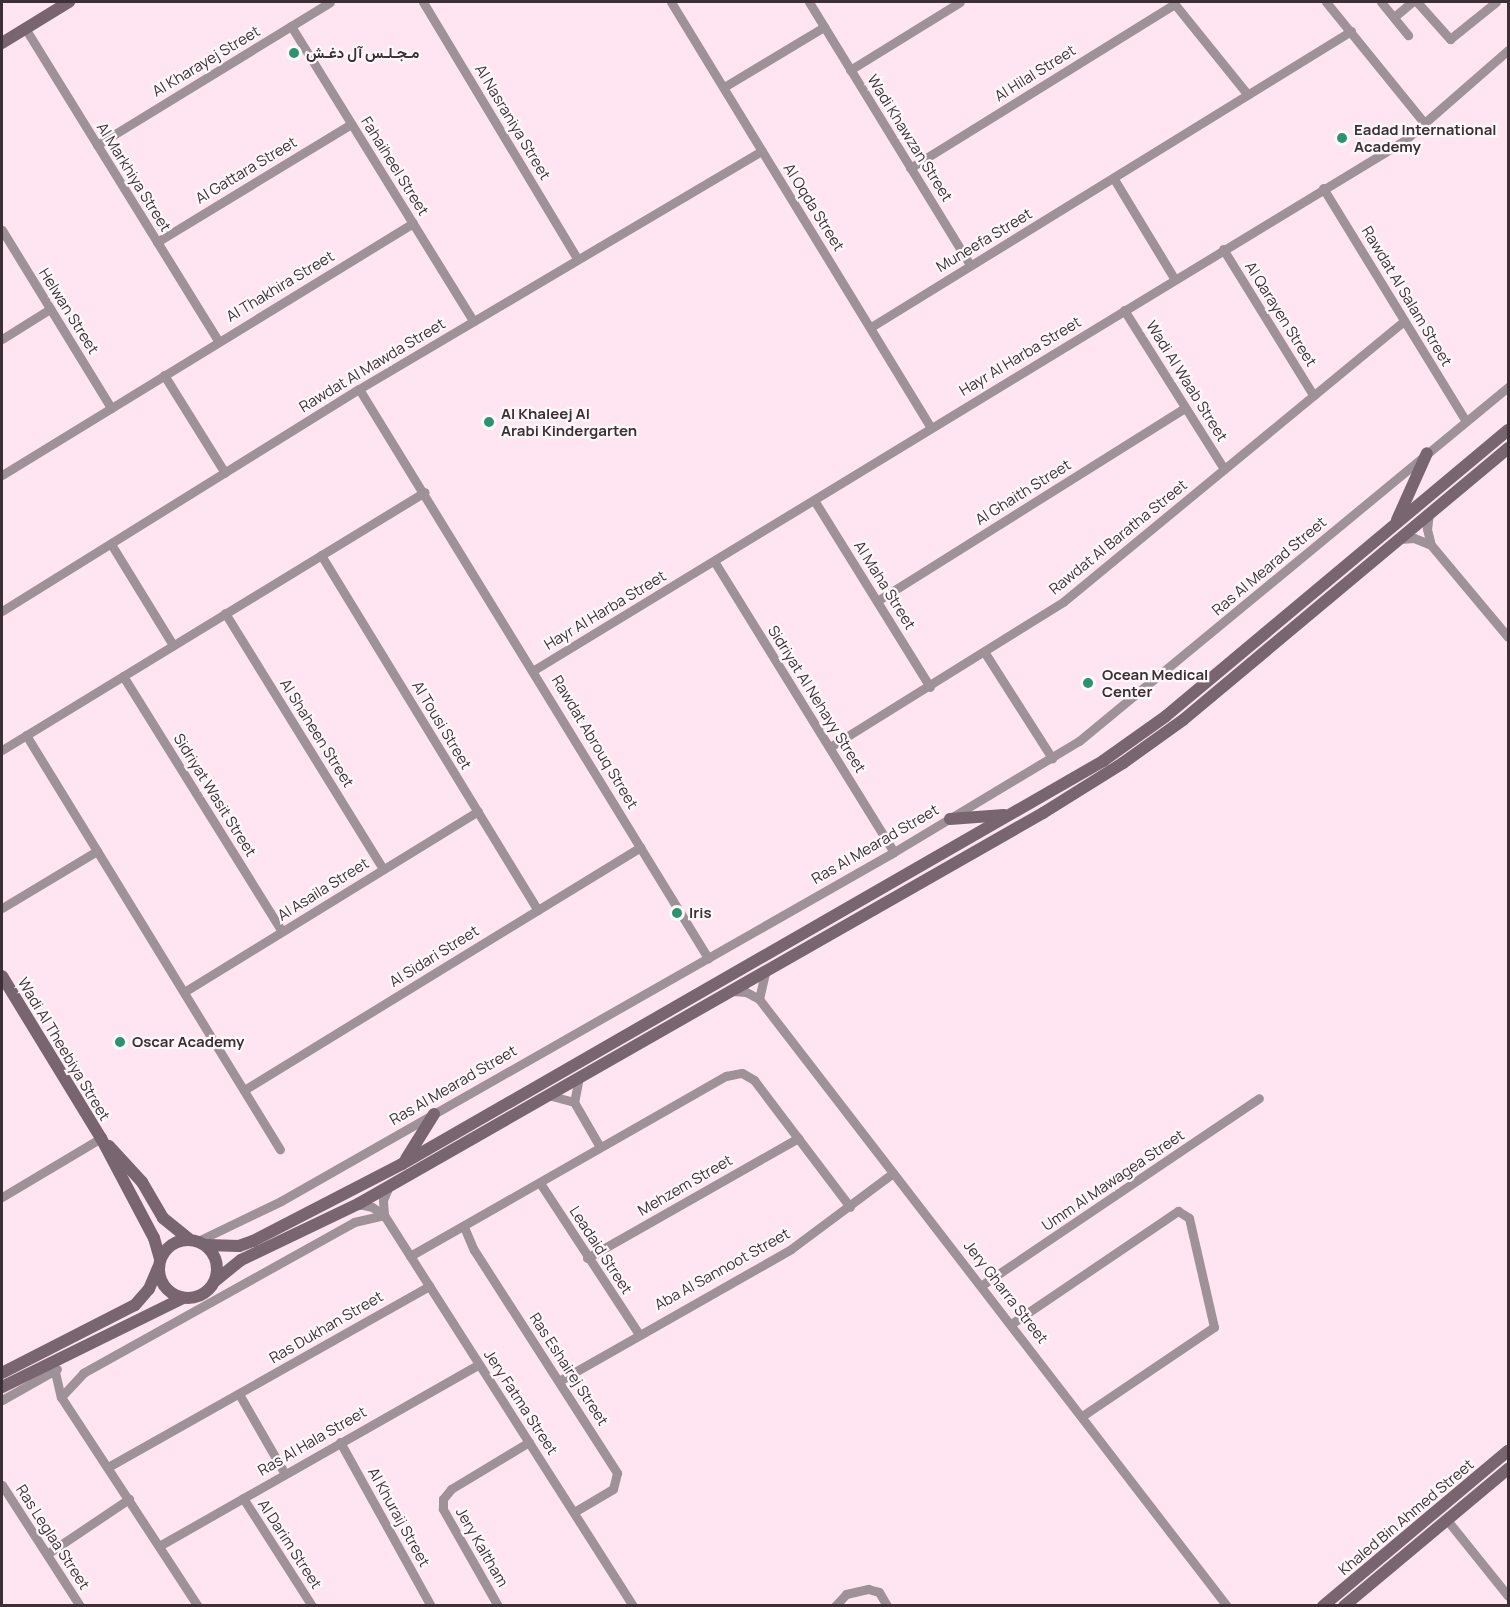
<!DOCTYPE html>
<meta charset="utf-8">
<style>
body{margin:0}
#map{position:relative;width:1510px;height:1607px;overflow:hidden;background:#fee5f1;font-family:Manrope,Vazirmatn,sans-serif}
div>[style]{position:absolute}
.street>*{height:9px;margin:-4.5px;padding:0 4.5px;transform-origin:4.5px;border-radius:4.5px;background:#9e9198}
.secondary>*{height:12px;margin:-6px;padding:0 6px;transform-origin:6px;border-radius:6px;background:#78656f}
.secondary>.ring{margin:-6px;padding:0;box-sizing:content-box;background:none;border:12px solid #78656f;border-radius:50%}
.dots>*{width:16px;height:16px;translate:-50% -50%;box-sizing:border-box;border:3px solid #fff8fb;border-radius:50%}
span{translate:-50% -50%;white-space:nowrap;text-align:center;line-height:1.15;-webkit-text-stroke:4.5px #fff8fb;paint-order:stroke}
.poi-label{font-size:15px;color:#3c3036;font-weight:700}
.left{translate:0 -50%;text-align:left}
.street-label{font-size:15px;color:#3c3036}
.frame{position:absolute;inset:0;border:3px solid #3c3036;pointer-events:none}
</style>
<div id="map">
<div class="street">
<div style="left:423px;top:2px;width:299px;rotate:59deg"></div>
<div style="left:671px;top:2px;width:499px;rotate:58.6deg"></div>
<div style="left:809px;top:2px;width:308px;rotate:58.5deg"></div>
<div style="left:1173px;top:2px;width:119px;rotate:51.1deg"></div>
<div style="left:1326px;top:2px;width:157px;rotate:50.9deg"></div>
<div style="left:1381px;top:2px;width:43px;rotate:50.7deg"></div>
<div style="left:1417px;top:2px;width:50px;rotate:48.3deg"></div>
<div style="left:1450px;top:39px;width:59px;rotate:-38.8deg"></div>
<div style="left:1394px;top:17px;width:23px;rotate:-40deg"></div>
<div style="left:291px;top:26px;width:347px;rotate:58.3deg"></div>
<div style="left:25px;top:28px;width:368px;rotate:58.3deg"></div>
<div style="left:850px;top:70px;width:129px;rotate:-31.7deg"></div>
<div style="left:724px;top:87px;width:117px;rotate:-31deg"></div>
<div style="left:97px;top:145px;width:273px;rotate:-31.5deg"></div>
<div style="left:910px;top:168px;width:312px;rotate:-31.8deg"></div>
<div style="left:1114px;top:179px;width:116px;rotate:58.8deg"></div>
<div style="left:1323px;top:188px;width:273px;rotate:58.5deg"></div>
<div style="left:2px;top:230px;width:209px;rotate:58.5deg"></div>
<div style="left:157px;top:242px;width:227px;rotate:-31.3deg"></div>
<div style="left:1223px;top:249px;width:172px;rotate:58.3deg"></div>
<div style="left:1124px;top:310px;width:188px;rotate:57.8deg"></div>
<div style="left:871px;top:327px;width:564px;rotate:-31.66deg"></div>
<div style="left:2px;top:339px;width:57px;rotate:-32deg"></div>
<div style="left:164px;top:375px;width:115px;rotate:58.1deg"></div>
<div style="left:359px;top:389px;width:668px;rotate:58.48deg"></div>
<div style="left:2px;top:475px;width:482px;rotate:-31.5deg"></div>
<div style="left:814px;top:500px;width:220px;rotate:58.2deg"></div>
<div style="left:1429px;top:513px;width:16px;rotate:97deg"></div>
<div style="left:1427px;top:529px;width:16px;rotate:76deg"></div>
<div style="left:1400px;top:539px;width:14px;rotate:-4deg"></div>
<div style="left:1414px;top:538px;width:18px;rotate:22deg"></div>
<div style="left:1431px;top:545px;width:120px;rotate:50.1deg"></div>
<div style="left:111px;top:544px;width:119px;rotate:58.5deg"></div>
<div style="left:321px;top:555px;width:416px;rotate:58.6deg"></div>
<div style="left:714px;top:561px;width:342px;rotate:58.3deg"></div>
<div style="left:877px;top:601px;width:363px;rotate:-32.1deg"></div>
<div style="left:2px;top:611px;width:420px;rotate:-31.9deg"></div>
<div style="left:359px;top:389px;width:468px;rotate:-30.6deg"></div>
<div style="left:225px;top:613px;width:301px;rotate:58.3deg"></div>
<div style="left:985px;top:653px;width:125px;rotate:57.5deg"></div>
<div style="left:534px;top:670px;width:1020px;rotate:-31.32deg"></div>
<div style="left:1405px;top:140px;width:137px;rotate:-41.1deg"></div>
<div style="left:123px;top:676px;width:301px;rotate:58.1deg"></div>
<div style="left:26px;top:735px;width:486px;rotate:58.5deg"></div>
<div style="left:830px;top:747px;width:274px;rotate:-31.9deg"></div>
<div style="left:1063px;top:602px;width:442px;rotate:-39.5deg"></div>
<div style="left:2px;top:750px;width:495px;rotate:-31.4deg"></div>
<div style="left:2px;top:908px;width:111px;rotate:-31deg"></div>
<div style="left:732px;top:991px;width:14px;rotate:4deg"></div>
<div style="left:746px;top:992px;width:15px;rotate:28deg"></div>
<div style="left:759px;top:999px;width:766px;rotate:52.37deg"></div>
<div style="left:184px;top:992px;width:345px;rotate:-31.6deg"></div>
<div style="left:759px;top:999px;width:28px;rotate:-77deg"></div>
<div style="left:579px;top:1077px;width:25px;rotate:101deg"></div>
<div style="left:574px;top:1102px;width:52px;rotate:60deg"></div>
<div style="left:244px;top:1090px;width:465px;rotate:-31.5deg"></div>
<div style="left:548px;top:1095px;width:27px;rotate:15deg"></div>
<div style="left:540px;top:1183px;width:179px;rotate:56.8deg"></div>
<div style="left:2px;top:1197px;width:115px;rotate:-30.8deg"></div>
<div style="left:358px;top:1204px;width:14px;rotate:12deg"></div>
<div style="left:372px;top:1207px;width:14px;rotate:34deg"></div>
<div style="left:384px;top:1215px;width:464px;rotate:57.5deg"></div>
<div style="left:384px;top:1215px;width:15px;rotate:-94deg"></div>
<div style="left:383px;top:1200px;width:15px;rotate:-67deg"></div>
<div style="left:464px;top:1227px;width:25px;rotate:67deg"></div>
<div style="left:474px;top:1250px;width:265px;rotate:57.3deg"></div>
<div style="left:617px;top:1473px;width:16px;rotate:104deg"></div>
<div style="left:613px;top:1489px;width:45px;rotate:149.5deg"></div>
<div style="left:198px;top:1241px;width:92px;rotate:-25.7deg"></div>
<div style="left:281px;top:1201px;width:705px;rotate:-29.65deg"></div>
<div style="left:894px;top:852px;width:216px;rotate:-31deg"></div>
<div style="left:1079px;top:741px;width:556px;rotate:-39.53deg"></div>
<div style="left:410px;top:1256px;width:364px;rotate:-29.7deg"></div>
<div style="left:726px;top:1076px;width:16px;rotate:-11deg"></div>
<div style="left:742px;top:1073px;width:14px;rotate:30deg"></div>
<div style="left:754px;top:1080px;width:159px;rotate:52.9deg"></div>
<div style="left:587px;top:1258px;width:243px;rotate:-29.6deg"></div>
<div style="left:982px;top:1285px;width:334px;rotate:-34deg"></div>
<div style="left:1011px;top:1324px;width:202px;rotate:-34.1deg"></div>
<div style="left:1178px;top:1211px;width:13px;rotate:32deg"></div>
<div style="left:1189px;top:1218px;width:112px;rotate:77.1deg"></div>
<div style="left:1214px;top:1327px;width:159px;rotate:146deg"></div>
<div style="left:55px;top:1372px;width:26px;rotate:77deg"></div>
<div style="left:61px;top:1397px;width:250px;rotate:56.8deg"></div>
<div style="left:559px;top:1381px;width:267px;rotate:-29.6deg"></div>
<div style="left:791px;top:1249px;width:127px;rotate:-36.7deg"></div>
<div style="left:239px;top:1394px;width:92px;rotate:60.1deg"></div>
<div style="left:61px;top:1397px;width:33px;rotate:-47deg"></div>
<div style="left:83px;top:1373px;width:310px;rotate:-29.1deg"></div>
<div style="left:354px;top:1222px;width:31px;rotate:-13deg"></div>
<div style="left:2px;top:1400px;width:63px;rotate:-29.4deg"></div>
<div style="left:340px;top:1442px;width:188px;rotate:61deg"></div>
<div style="left:108px;top:1467px;width:369px;rotate:-29.4deg"></div>
<div style="left:2px;top:1485px;width:144px;rotate:57.2deg"></div>
<div style="left:243px;top:1498px;width:128px;rotate:57.4deg"></div>
<div style="left:1447px;top:1520px;width:97px;rotate:51.2deg"></div>
<div style="left:159px;top:1546px;width:368px;rotate:-29.6deg"></div>
<div style="left:47px;top:1554px;width:99px;rotate:-33.9deg"></div>
<div style="left:498px;top:1606px;width:112px;rotate:-119.6deg"></div>
<div style="left:443px;top:1509px;width:10px;rotate:-90deg"></div>
<div style="left:443px;top:1499px;width:13px;rotate:-51deg"></div>
<div style="left:451px;top:1489px;width:91px;rotate:-31.1deg"></div>
<div style="left:835px;top:1606px;width:16px;rotate:-47deg"></div>
<div style="left:846px;top:1594px;width:23px;rotate:-13deg"></div>
<div style="left:868px;top:1589px;width:11px;rotate:15deg"></div>
<div style="left:879px;top:1592px;width:16px;rotate:60deg"></div>
</div>
<div class="secondary">
<div style="left:2px;top:43px;width:79px;rotate:-31.5deg"></div>
<div style="left:1397px;top:520px;width:73px;rotate:-65.9deg"></div>
<div style="left:950px;top:819px;width:54px;rotate:-4.2deg"></div>
<div style="left:2px;top:976px;width:190px;rotate:58.6deg"></div>
<div style="left:101px;top:1138px;width:113px;rotate:62.1deg"></div>
<div style="left:154px;top:1238px;width:22px;rotate:74deg"></div>
<div style="left:109px;top:1146px;width:49px;rotate:47.5deg"></div>
<div style="left:142px;top:1182px;width:42px;rotate:59.7deg"></div>
<div style="left:163px;top:1218px;width:33px;rotate:39deg"></div>
<div style="left:406px;top:1159px;width:53px;rotate:-58.1deg"></div>
<div class="ring" style="left:159px;top:1240px;width:46px;height:46px"></div>
<div style="left:207px;top:1245px;width:32px;rotate:2deg"></div>
<div style="left:239px;top:1246px;width:15px;rotate:-20deg"></div>
<div style="left:253px;top:1241px;width:168px;rotate:-27.3deg"></div>
<div style="left:402px;top:1164px;width:809px;rotate:-29.89deg"></div>
<div style="left:1103px;top:761px;width:77px;rotate:-35.5deg"></div>
<div style="left:1166px;top:716px;width:446px;rotate:-39.9deg"></div>
<div style="left:215px;top:1281px;width:33px;rotate:-39deg"></div>
<div style="left:241px;top:1260px;width:130px;rotate:-25.6deg"></div>
<div style="left:358px;top:1204px;width:789px;rotate:-29.72deg"></div>
<div style="left:1043px;top:813px;width:94px;rotate:-32deg"></div>
<div style="left:1123px;top:763px;width:74px;rotate:-35.6deg"></div>
<div style="left:1183px;top:720px;width:424px;rotate:-39.9deg"></div>
<div style="left:2px;top:1373px;width:149px;rotate:-27.1deg"></div>
<div style="left:135px;top:1305px;width:21px;rotate:-49deg"></div>
<div style="left:149px;top:1289px;width:23px;rotate:-67deg"></div>
<div style="left:2px;top:1387px;width:202px;rotate:-26.2deg"></div>
<div style="left:1323px;top:1606px;width:241px;rotate:-40deg"></div>
<div style="left:1344px;top:1606px;width:214px;rotate:-39.9deg"></div>
</div>
<div class="dots">
<div style="left:294px;top:53px;background:#2c9371"></div>
<div style="left:1342px;top:138px;background:#2c9371"></div>
<div style="left:489px;top:422px;background:#2c9371"></div>
<div style="left:1088px;top:683px;background:#2c9371"></div>
<div style="left:677px;top:913px;background:#2c9371"></div>
<div style="left:120px;top:1042px;background:#2c9371"></div>
</div>
<div class="poi-label">
<span class="left" style="left:306px;top:53px">مـجـلـس آل دغـش</span>
<span class="left" style="left:1354px;top:138px">Eadad International<br>Academy</span>
<span class="left" style="left:501px;top:422px">Al Khaleej Al<br>Arabi Kindergarten</span>
<span class="left" style="left:1102px;top:683px">Ocean Medical<br>Center</span>
<span class="left" style="left:689px;top:913px">Iris</span>
<span class="left" style="left:132px;top:1042px">Oscar Academy</span>
</div>
<div class="street-label">
<span style="left:206px;top:61px;rotate:-31deg">Al Kharayej Street</span>
<span style="left:1035px;top:73px;rotate:-32deg">Al Hilal Street</span>
<span style="left:513px;top:122px;rotate:59deg">Al Nasraniya Street</span>
<span style="left:910px;top:138px;rotate:58deg">Wadi Khawzan Street</span>
<span style="left:395px;top:166px;rotate:58deg">Fahaiheel Street</span>
<span style="left:246px;top:170px;rotate:-31deg">Al Gattara Street</span>
<span style="left:134px;top:177px;rotate:58deg">Al Markhiya Street</span>
<span style="left:814px;top:207px;rotate:58deg">Al Oqda Street</span>
<span style="left:984px;top:240px;rotate:-31deg">Muneefa Street</span>
<span style="left:280px;top:286px;rotate:-31deg">Al Thakhira Street</span>
<span style="left:1407px;top:296px;rotate:59deg">Rawdat Al Salam Street</span>
<span style="left:69px;top:311px;rotate:58deg">Helwan Street</span>
<span style="left:1281px;top:314px;rotate:58deg">Al Qarayen Street</span>
<span style="left:1020px;top:356px;rotate:-31deg">Hayr Al Harba Street</span>
<span style="left:372px;top:365px;rotate:-31deg">Rawdat Al Mawda Street</span>
<span style="left:1187px;top:381px;rotate:58deg">Wadi Al Waab Street</span>
<span style="left:1023px;top:492px;rotate:-32deg">Al Ghaith Street</span>
<span style="left:1118px;top:537px;rotate:-39deg">Rawdat Al Baratha Street</span>
<span style="left:1269px;top:566px;rotate:-40deg">Ras Al Mearad Street</span>
<span style="left:885px;top:585px;rotate:58deg">Al Maha Street</span>
<span style="left:605px;top:610px;rotate:-31deg">Hayr Al Harba Street</span>
<span style="left:817px;top:699px;rotate:58deg">Sidriyat Al Nehayy Street</span>
<span style="left:442px;top:725px;rotate:59deg">Al Tousi Street</span>
<span style="left:317px;top:733px;rotate:58deg">Al Shaheen Street</span>
<span style="left:595px;top:742px;rotate:59deg">Rawdat Abrouq Street</span>
<span style="left:215px;top:795px;rotate:58deg">Sidriyat Wasit Street</span>
<span style="left:875px;top:844px;rotate:-30deg">Ras Al Mearad Street</span>
<span style="left:323px;top:889px;rotate:-32deg">Al Asaila Street</span>
<span style="left:434px;top:956px;rotate:-32deg">Al Sidari Street</span>
<span style="left:64px;top:1049px;rotate:59deg">Wadi Al Theebiya Street</span>
<span style="left:453px;top:1085px;rotate:-30deg">Ras Al Mearad Street</span>
<span style="left:1113px;top:1180px;rotate:-34deg">Umm Al Mawagea Street</span>
<span style="left:685px;top:1185px;rotate:-30deg">Mehzem Street</span>
<span style="left:601px;top:1250px;rotate:57deg">Leadaid Street</span>
<span style="left:722px;top:1269px;rotate:-29deg">Aba Al Sannoot Street</span>
<span style="left:1006px;top:1292px;rotate:52deg">Jery Gharra Street</span>
<span style="left:326px;top:1327px;rotate:-30deg">Ras Dukhan Street</span>
<span style="left:569px;top:1369px;rotate:57deg">Ras Eshairej Street</span>
<span style="left:521px;top:1402px;rotate:57deg">Jery Fatma Street</span>
<span style="left:312px;top:1441px;rotate:-30deg">Ras Al Hala Street</span>
<span style="left:399px;top:1517px;rotate:61deg">Al Khuraij Street</span>
<span style="left:1406px;top:1517px;rotate:-40deg">Khaled Bin Ahmed Street</span>
<span style="left:53px;top:1537px;rotate:57deg">Ras Leglaa Street</span>
<span style="left:290px;top:1544px;rotate:57deg">Al Darim Street</span>
<span style="left:482px;top:1547px;rotate:60deg">Jery Kaltham</span>
</div>
<div class="frame"></div>
</div>
